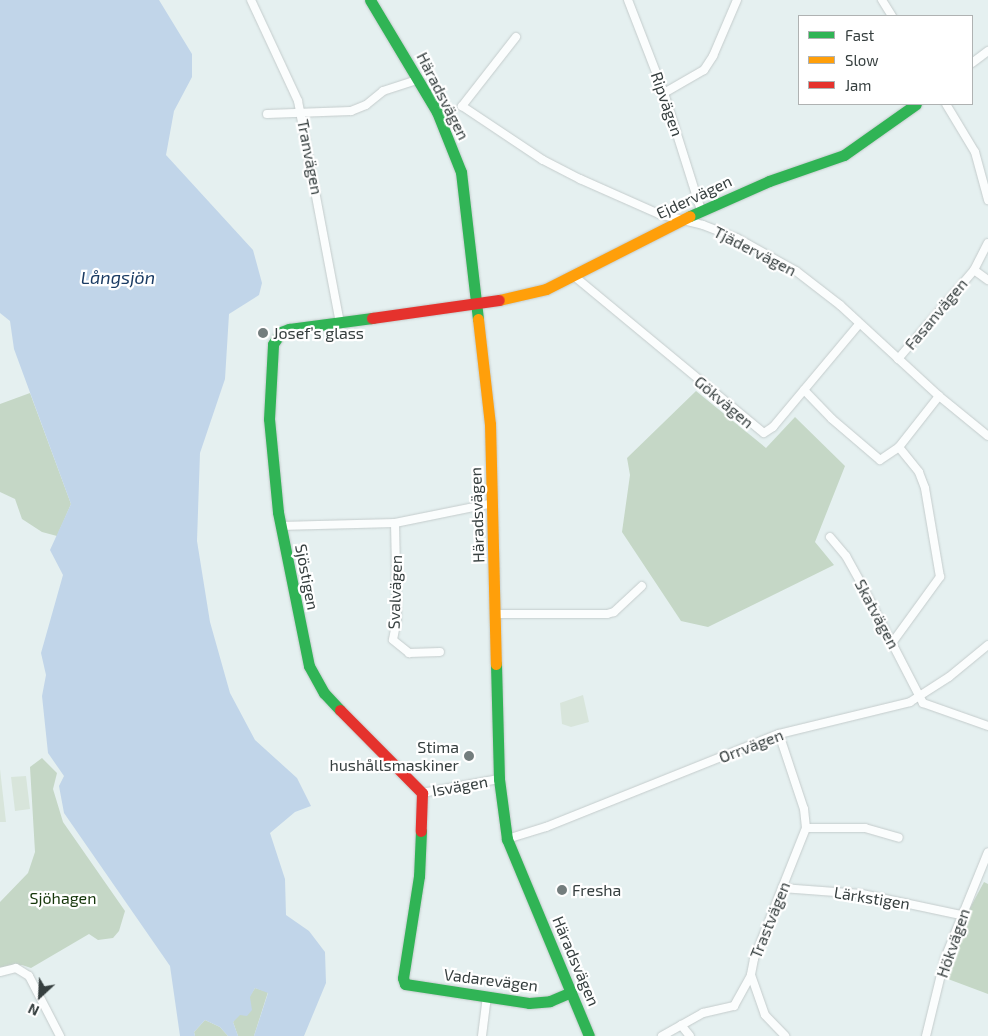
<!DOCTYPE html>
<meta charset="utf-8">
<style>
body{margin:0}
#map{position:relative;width:988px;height:1036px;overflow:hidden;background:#e5f0f0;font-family:"Exo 2",sans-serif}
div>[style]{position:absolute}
.green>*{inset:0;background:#d8e5db}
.forest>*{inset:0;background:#c5d7c6}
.water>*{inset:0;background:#c1d5e9}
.roads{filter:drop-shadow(0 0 1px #c4cccc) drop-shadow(0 0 1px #c4cccc)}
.street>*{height:8px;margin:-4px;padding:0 4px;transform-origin:4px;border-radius:4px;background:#fbfdfd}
.fast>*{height:11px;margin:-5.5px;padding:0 5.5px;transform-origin:5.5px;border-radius:5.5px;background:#30b455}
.slow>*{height:11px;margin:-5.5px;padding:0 5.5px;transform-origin:5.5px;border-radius:5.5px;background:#ff9f0a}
.jam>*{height:11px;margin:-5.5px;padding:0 5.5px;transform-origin:5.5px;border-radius:5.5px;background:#e5322d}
.dots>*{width:14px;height:14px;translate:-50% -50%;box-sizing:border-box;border:2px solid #fff;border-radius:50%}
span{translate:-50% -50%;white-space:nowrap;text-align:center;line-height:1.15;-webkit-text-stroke:4.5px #fff;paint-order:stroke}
.street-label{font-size:16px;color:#363f3f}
.poi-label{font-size:16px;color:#363f3f}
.left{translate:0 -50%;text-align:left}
.right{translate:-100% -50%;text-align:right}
.park-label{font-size:16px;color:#15360a}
.water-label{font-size:18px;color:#1b3c64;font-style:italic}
.legend{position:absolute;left:798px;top:15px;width:175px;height:90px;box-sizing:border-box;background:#fff;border:1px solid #afb2b2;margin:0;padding:6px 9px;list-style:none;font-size:15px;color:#363f3f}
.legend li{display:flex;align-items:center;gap:10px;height:25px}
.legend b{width:25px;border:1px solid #afb2b2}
.north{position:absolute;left:15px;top:971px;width:50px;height:50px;-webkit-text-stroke:4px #fff;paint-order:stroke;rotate:205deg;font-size:14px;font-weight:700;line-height:20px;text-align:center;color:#363f3f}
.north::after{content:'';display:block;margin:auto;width:18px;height:22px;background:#363f3f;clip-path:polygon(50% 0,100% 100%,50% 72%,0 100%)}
</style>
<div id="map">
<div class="green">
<div style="clip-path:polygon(583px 695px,589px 722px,571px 727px,562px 724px,560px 703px)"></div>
<div style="clip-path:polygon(0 769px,6px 822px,0 822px)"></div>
<div style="clip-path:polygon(26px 776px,30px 809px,15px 811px,11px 777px)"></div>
</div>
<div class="forest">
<div style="clip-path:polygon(696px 391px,766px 448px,795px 417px,845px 466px,815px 542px,834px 565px,708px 627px,681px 621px,622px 532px,630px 475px,627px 458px)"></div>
<div style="clip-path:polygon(30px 393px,71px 504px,57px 536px,42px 532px,22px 519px,15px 499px,0 492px,0 404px)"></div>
<div style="clip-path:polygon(42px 758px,57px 773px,53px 789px,63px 822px,125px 911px,119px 931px,113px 938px,98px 940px,89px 934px,31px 968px,22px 965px,0 968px,0 902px,28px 873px,35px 852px,30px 767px)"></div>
<div style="clip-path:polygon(984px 882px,988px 884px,988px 994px,948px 979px,964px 919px)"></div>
<div style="clip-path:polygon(255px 988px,268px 992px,254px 1036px,238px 1036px,233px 1022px)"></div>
<div style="clip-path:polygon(205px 1020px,220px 1027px,228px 1036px,195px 1036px,194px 1032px)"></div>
</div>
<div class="water">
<div style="clip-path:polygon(0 0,159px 0,192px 54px,192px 77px,174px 111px,166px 155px,253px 250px,262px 283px,259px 295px,229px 314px,225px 379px,200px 453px,197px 541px,210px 622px,230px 693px,255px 740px,297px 778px,311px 806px,295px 812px,270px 833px,285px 879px,286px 915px,309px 931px,325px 952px,326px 983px,304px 1036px,254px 1036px,268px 993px,255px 988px,250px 997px,252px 1010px,247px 1016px,240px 1015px,233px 1022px,238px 1036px,228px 1036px,220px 1027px,205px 1020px,194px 1032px,195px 1036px,180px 1036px,170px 966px,64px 813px,59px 786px,64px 776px,48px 753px,42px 696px,46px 675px,41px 653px,63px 575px,50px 550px,71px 504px,14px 349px,10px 321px,0 313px)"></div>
</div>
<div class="roads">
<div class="street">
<div style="left:251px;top:0;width:111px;rotate:65deg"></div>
<div style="left:298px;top:101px;width:226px;rotate:79.3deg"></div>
<div style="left:628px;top:0;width:100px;rotate:68.8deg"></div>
<div style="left:664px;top:93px;width:123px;rotate:72.5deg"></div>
<div style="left:882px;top:0;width:19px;rotate:58deg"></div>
<div style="left:516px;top:37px;width:88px;rotate:128deg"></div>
<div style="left:462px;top:106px;width:97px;rotate:33.7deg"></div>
<div style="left:543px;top:160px;width:42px;rotate:27.2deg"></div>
<div style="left:580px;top:179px;width:86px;rotate:23.9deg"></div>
<div style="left:659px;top:214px;width:45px;rotate:14deg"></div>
<div style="left:703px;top:225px;width:36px;rotate:21deg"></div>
<div style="left:737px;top:238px;width:68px;rotate:29.2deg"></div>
<div style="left:796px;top:271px;width:56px;rotate:37.7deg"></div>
<div style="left:840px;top:305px;width:134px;rotate:42.6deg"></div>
<div style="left:939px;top:396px;width:63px;rotate:39.2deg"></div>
<div style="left:972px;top:63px;width:20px;rotate:-37deg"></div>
<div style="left:664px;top:93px;width:46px;rotate:-29.9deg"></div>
<div style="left:704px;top:70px;width:17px;rotate:-57deg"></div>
<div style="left:713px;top:56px;width:61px;rotate:-66.8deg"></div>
<div style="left:946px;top:104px;width:56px;rotate:58.9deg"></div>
<div style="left:975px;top:152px;width:50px;rotate:74.8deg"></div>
<div style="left:267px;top:114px;width:84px;rotate:-2deg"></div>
<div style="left:351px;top:111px;width:16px;rotate:-22deg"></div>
<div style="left:366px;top:105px;width:22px;rotate:-39deg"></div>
<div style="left:383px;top:91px;width:38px;rotate:-18deg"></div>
<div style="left:974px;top:270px;width:17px;rotate:36deg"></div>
<div style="left:574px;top:276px;width:246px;rotate:39.6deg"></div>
<div style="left:764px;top:433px;width:11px;rotate:-34deg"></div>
<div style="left:773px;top:427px;width:134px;rotate:-50.1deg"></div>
<div style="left:898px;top:359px;width:117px;rotate:-49.5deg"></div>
<div style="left:974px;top:270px;width:30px;rotate:-63deg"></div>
<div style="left:804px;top:390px;width:40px;rotate:46deg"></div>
<div style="left:832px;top:419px;width:63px;rotate:40.5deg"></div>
<div style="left:880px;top:460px;width:23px;rotate:-34deg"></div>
<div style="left:899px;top:447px;width:65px;rotate:-51.9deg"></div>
<div style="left:395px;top:523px;width:96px;rotate:88.8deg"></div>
<div style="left:397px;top:619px;width:21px;rotate:101deg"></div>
<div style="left:393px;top:640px;width:21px;rotate:39deg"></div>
<div style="left:409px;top:653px;width:31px;rotate:-2deg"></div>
<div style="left:280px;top:526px;width:115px;rotate:-1.5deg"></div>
<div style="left:395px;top:523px;width:100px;rotate:-11.5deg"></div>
<div style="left:830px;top:537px;width:25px;rotate:50deg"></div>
<div style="left:846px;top:556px;width:33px;rotate:61deg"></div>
<div style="left:862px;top:585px;width:133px;rotate:62.7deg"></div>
<div style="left:923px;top:703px;width:69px;rotate:19.5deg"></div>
<div style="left:496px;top:614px;width:111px"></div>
<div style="left:607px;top:614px;width:7px;rotate:-16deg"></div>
<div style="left:614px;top:612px;width:38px;rotate:-43deg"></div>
<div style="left:892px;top:643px;width:82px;rotate:-54deg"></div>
<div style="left:940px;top:577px;width:90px;rotate:-99.6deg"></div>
<div style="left:925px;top:488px;width:17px;rotate:-111deg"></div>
<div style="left:919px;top:472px;width:32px;rotate:-129deg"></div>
<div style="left:779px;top:734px;width:79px;rotate:71.6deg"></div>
<div style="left:804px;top:809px;width:19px;rotate:84deg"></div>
<div style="left:806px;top:828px;width:141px;rotate:111.7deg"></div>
<div style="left:754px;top:959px;width:16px;rotate:101deg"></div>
<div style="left:751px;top:975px;width:42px;rotate:70.7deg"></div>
<div style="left:765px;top:1015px;width:29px;rotate:46deg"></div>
<div style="left:422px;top:793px;width:78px;rotate:-10.3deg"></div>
<div style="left:806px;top:828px;width:59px"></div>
<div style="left:865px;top:828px;width:35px;rotate:16deg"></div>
<div style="left:507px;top:839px;width:41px;rotate:-17.1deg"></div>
<div style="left:546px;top:827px;width:251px;rotate:-21.8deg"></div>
<div style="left:779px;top:734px;width:135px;rotate:-13.7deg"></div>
<div style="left:910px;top:702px;width:46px;rotate:-32.7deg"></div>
<div style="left:949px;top:677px;width:50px;rotate:-39.4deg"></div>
<div style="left:782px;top:888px;width:80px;rotate:4.3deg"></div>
<div style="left:862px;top:894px;width:101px;rotate:12deg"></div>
<div style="left:0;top:972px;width:16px;rotate:-14deg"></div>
<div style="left:16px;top:968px;width:15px;rotate:32deg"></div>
<div style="left:29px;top:976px;width:68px;rotate:62.7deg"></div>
<div style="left:681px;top:1025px;width:14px;rotate:51deg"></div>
<div style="left:482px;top:1036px;width:40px;rotate:-82.9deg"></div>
<div style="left:662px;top:1036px;width:47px;rotate:-29.3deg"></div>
<div style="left:703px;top:1013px;width:32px;rotate:-13deg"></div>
<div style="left:734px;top:1006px;width:35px;rotate:-61deg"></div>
<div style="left:926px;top:1036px;width:80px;rotate:-76.3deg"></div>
<div style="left:945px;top:958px;width:114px;rotate:-67.9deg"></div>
</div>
<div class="fast">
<div style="left:370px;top:0;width:131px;rotate:59.1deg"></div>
<div style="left:437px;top:112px;width:65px;rotate:68.2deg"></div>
<div style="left:461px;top:172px;width:148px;rotate:83.4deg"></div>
<div style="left:690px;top:216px;width:86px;rotate:-23.9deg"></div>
<div style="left:769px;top:181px;width:79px;rotate:-19.1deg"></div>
<div style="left:844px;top:155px;width:88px;rotate:-35.3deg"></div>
<div style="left:496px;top:664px;width:115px;rotate:88.5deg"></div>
<div style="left:499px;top:779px;width:61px;rotate:82.4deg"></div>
<div style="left:507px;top:839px;width:213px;rotate:67.4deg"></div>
<div style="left:340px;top:710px;width:23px;rotate:-133deg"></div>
<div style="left:324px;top:693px;width:31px;rotate:-119deg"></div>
<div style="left:309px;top:666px;width:157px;rotate:-101.4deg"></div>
<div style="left:278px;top:512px;width:93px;rotate:-95.5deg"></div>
<div style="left:269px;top:419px;width:75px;rotate:-86.9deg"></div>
<div style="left:273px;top:344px;width:14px;rotate:-56deg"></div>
<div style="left:281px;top:332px;width:9px;rotate:-21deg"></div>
<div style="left:289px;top:329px;width:84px;rotate:-7.5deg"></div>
<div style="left:421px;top:831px;width:45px;rotate:92.5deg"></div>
<div style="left:419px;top:876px;width:103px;rotate:98.9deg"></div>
<div style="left:403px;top:978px;width:6px;rotate:72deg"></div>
<div style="left:405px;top:984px;width:125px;rotate:8.7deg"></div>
<div style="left:529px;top:1003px;width:21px;rotate:-5deg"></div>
<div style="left:550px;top:1001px;width:23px;rotate:-23deg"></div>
</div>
<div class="slow">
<div style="left:499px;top:300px;width:48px;rotate:-13.2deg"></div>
<div style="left:546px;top:289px;width:161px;rotate:-26.9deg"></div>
<div style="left:478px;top:319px;width:106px;rotate:83.5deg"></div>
<div style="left:490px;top:424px;width:240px;rotate:88.6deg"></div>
</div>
<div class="jam">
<div style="left:372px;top:318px;width:128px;rotate:-8.1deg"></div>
<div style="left:340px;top:710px;width:117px;rotate:45.3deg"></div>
<div style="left:422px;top:793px;width:38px;rotate:92deg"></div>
</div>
</div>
<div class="dots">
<div style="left:263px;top:333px;background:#737d7d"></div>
<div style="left:469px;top:756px;background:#737d7d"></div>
<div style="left:562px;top:890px;background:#737d7d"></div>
</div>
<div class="street-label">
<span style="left:443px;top:96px;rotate:63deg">Häradsvägen</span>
<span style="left:667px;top:104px;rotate:71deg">Ripvägen</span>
<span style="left:310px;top:157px;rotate:79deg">Tranvägen</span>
<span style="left:694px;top:197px;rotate:-25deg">Ejdervägen</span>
<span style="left:755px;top:251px;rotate:27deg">Tjädervägen</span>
<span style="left:936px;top:314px;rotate:-50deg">Fasanvägen</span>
<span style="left:724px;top:402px;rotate:40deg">Gökvägen</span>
<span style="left:477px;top:515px;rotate:-92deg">Häradsvägen</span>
<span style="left:307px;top:577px;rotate:79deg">Sjöstigen</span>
<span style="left:395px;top:592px;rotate:-88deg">Svalvägen</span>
<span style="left:877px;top:614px;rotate:62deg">Skatvägen</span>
<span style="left:751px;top:746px;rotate:-21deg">Orrvägen</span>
<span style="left:460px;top:786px;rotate:-10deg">Isvägen</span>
<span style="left:872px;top:898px;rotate:9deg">Lärkstigen</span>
<span style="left:770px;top:920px;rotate:-68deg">Trastvägen</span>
<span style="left:953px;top:943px;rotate:-71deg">Hökvägen</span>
<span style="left:576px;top:961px;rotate:67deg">Häradsvägen</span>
<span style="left:491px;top:980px;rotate:7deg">Vadarevägen</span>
</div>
<div class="poi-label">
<span class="left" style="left:273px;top:333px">Josef’s glass</span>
<span class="right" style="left:459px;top:756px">Stima<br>hushållsmaskiner</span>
<span class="left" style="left:572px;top:890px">Fresha</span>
</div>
<div class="park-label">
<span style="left:63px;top:898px">Sjöhagen</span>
</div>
<div class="water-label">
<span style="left:118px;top:277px">Långsjön</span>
</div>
<ul class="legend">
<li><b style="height:6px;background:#30b455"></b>Fast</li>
<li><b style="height:6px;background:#ff9f0a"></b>Slow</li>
<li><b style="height:6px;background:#e5322d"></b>Jam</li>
</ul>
<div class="north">N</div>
</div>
